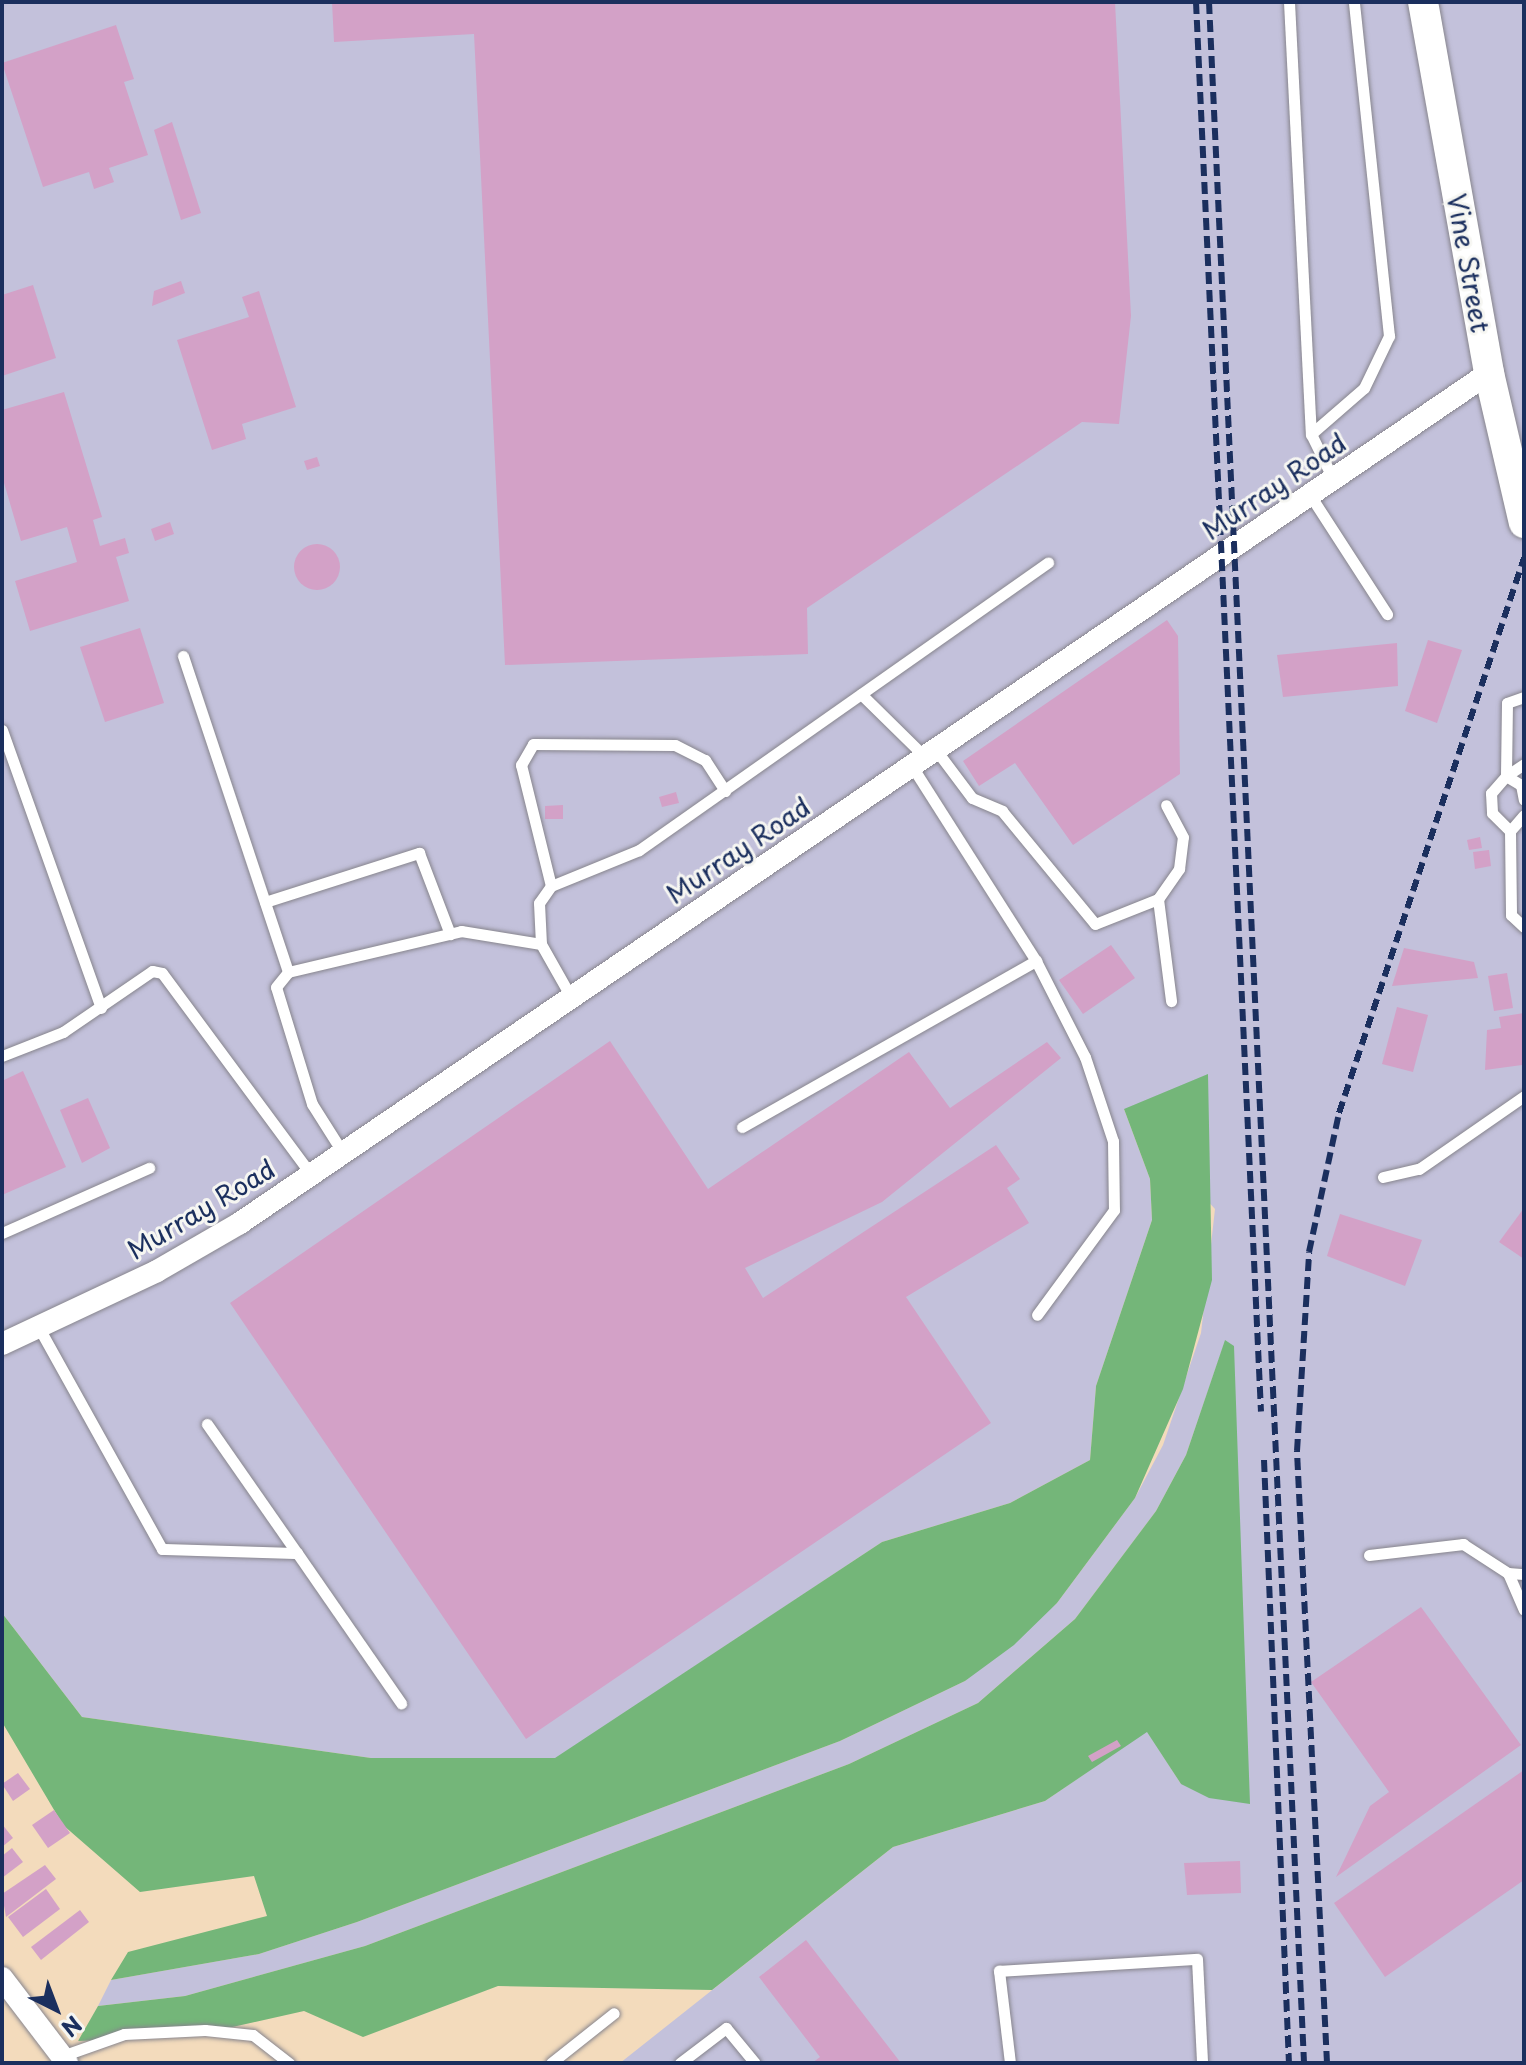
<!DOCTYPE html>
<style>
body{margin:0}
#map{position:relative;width:1526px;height:2065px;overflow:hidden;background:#f3dbbc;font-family:"Playpen Sans",sans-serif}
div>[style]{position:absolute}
.industrial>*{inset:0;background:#c3c1db}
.forest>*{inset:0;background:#74b679}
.building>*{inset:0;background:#d3a1c7}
.round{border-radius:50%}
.roads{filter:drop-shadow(0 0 2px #87858d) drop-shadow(0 0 2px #87858d)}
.lane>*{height:11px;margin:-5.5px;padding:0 5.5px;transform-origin:5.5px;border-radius:5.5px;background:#fff}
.street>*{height:22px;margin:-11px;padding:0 11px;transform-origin:11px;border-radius:11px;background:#fff}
.secondary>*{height:30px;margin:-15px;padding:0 15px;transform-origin:15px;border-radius:15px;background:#fff}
.rail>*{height:6px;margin-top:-3px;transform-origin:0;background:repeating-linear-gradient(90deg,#1b2f5e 0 12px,transparent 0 18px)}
span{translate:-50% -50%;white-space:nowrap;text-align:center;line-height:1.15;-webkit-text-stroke:6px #f6f6f2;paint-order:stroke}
.street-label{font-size:26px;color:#1b2f5e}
.frame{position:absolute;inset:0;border:4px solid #1b2f5e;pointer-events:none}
.north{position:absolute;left:16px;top:1969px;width:80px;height:80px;-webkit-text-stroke:6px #f6f6f2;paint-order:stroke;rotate:138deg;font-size:22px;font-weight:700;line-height:32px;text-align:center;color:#1b2f5e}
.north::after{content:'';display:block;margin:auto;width:28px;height:36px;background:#1b2f5e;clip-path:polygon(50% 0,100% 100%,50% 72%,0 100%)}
</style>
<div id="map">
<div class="industrial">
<div style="clip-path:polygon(2px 2px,1524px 2px,1524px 2063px,620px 2063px,893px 1847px,1045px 1801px,1147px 1731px,1181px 1784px,1225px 1341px,1186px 1455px,1156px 1511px,1075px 1619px,978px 1703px,849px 1764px,365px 1946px,185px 1996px,98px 2006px,111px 1980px,259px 1954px,357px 1922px,840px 1741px,965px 1681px,1057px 1603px,1135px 1498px,1163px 1445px,1201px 1333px,1215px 1209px,1124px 1109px,1150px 1179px,1152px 1220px,1096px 1386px,1090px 1460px,1010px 1503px,882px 1542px,555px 1759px,371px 1758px,82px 1717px,2px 1613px)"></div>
</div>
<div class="forest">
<div style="clip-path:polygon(1208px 1074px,1212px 1280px,1183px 1389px,1135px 1498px,1057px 1603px,1014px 1645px,965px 1681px,840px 1741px,357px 1922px,259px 1954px,111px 1980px,128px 1952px,267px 1916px,254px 1876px,140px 1892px,63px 1825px,2px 1722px,2px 1613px,82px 1717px,371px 1758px,555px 1758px,882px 1542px,1010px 1503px,1090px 1460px,1096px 1386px,1152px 1220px,1150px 1179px,1124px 1109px)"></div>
<div style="clip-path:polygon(1225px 1340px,1234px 1346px,1250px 1804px,1209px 1798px,1181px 1784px,1147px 1732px,1045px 1801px,893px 1847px,712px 1990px,498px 1986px,363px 2037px,304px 2011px,192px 2036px,78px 2041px,98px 2006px,185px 1996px,365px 1946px,849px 1764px,978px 1703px,1075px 1619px,1156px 1511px,1186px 1455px)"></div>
</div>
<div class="building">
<div style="clip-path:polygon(332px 2px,1115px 2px,1131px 316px,1119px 424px,1082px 422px,807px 608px,808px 654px,505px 665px,474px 34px,334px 42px)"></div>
<div style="clip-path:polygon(116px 25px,134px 79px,124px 82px,148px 155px,109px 168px,114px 182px,94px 189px,89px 172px,43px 187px,2px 63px)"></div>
<div style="clip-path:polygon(172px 122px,201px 213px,181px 220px,154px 130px)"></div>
<div style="clip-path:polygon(181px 281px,185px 293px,152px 306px,154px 291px)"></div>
<div style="clip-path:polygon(33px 285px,56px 358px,2px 376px,2px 295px)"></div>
<div style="clip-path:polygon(259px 291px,296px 407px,242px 424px,246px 439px,212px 450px,177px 340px,249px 317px,242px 297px)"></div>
<div style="clip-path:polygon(64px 392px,102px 517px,93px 520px,100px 546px,125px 538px,129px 553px,116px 557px,129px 601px,30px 631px,15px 581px,77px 562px,67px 527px,21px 541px,2px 476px,2px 410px)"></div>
<div style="clip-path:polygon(317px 457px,320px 466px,307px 470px,304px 461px)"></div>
<div style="clip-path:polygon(170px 522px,174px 534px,155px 541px,151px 529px)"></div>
<div class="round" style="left:294px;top:544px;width:46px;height:46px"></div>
<div style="clip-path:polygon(1167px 620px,1178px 636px,1180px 774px,1073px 845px,1015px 763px,979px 786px,963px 761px)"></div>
<div style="clip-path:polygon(140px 628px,164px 703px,105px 722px,80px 647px)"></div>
<div style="clip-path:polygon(1428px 640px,1462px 650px,1437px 723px,1405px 711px)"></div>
<div style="clip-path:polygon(1397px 643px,1398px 686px,1283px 697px,1277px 655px)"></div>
<div style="clip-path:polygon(676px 792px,679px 803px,662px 807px,659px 797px)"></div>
<div style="clip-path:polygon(563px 805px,563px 819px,545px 819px,545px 806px)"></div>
<div style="clip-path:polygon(1480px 837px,1482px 848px,1469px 850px,1467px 840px)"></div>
<div style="clip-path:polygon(1489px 850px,1491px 866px,1475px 869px,1473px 852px)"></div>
<div style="clip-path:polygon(1111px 945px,1135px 978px,1083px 1014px,1059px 980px)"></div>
<div style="clip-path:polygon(1404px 948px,1474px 962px,1478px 978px,1392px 986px)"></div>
<div style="clip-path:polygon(1507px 973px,1513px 1008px,1494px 1011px,1488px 976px)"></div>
<div style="clip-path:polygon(1397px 1007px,1428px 1015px,1413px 1072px,1382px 1064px)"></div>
<div style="clip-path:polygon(1524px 1013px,1522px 1065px,1485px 1070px,1487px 1030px,1501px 1028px,1499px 1017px)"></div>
<div style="clip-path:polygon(610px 1041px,708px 1189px,909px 1052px,950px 1108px,1047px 1042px,1061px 1058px,882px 1202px,745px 1268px,763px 1298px,996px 1145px,1020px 1179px,1007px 1188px,1029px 1223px,906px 1297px,991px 1423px,526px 1739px,230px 1303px)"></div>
<div style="clip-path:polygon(23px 1071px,66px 1167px,2px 1195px,2px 1081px)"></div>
<div style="clip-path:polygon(88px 1098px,110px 1148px,82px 1163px,60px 1110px)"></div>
<div style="clip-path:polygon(1524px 1208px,1524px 1259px,1499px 1242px)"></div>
<div style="clip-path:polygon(1340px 1214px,1422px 1240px,1405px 1286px,1327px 1256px)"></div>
<div style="clip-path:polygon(1421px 1607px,1521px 1745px,1336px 1877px,1370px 1806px,1389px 1792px,1311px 1682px)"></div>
<div style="clip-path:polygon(1117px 1740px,1121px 1746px,1092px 1762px,1088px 1756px)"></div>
<div style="clip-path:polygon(1524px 1770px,1524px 1880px,1385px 1977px,1334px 1903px)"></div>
<div style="clip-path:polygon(18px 1773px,30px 1789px,13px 1801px,2px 1784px)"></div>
<div style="clip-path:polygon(54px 1810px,70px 1833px,48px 1848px,32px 1825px)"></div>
<div style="clip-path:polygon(2px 1824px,13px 1838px,2px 1847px)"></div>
<div style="clip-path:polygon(12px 1848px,23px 1862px,2px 1878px,2px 1856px)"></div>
<div style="clip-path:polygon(1240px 1861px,1241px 1893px,1187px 1895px,1184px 1863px)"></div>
<div style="clip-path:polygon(45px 1865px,56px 1879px,6px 1917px,2px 1894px)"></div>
<div style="clip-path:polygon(46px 1889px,60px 1909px,23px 1937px,8px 1917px)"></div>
<div style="clip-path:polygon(80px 1910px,89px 1922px,41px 1960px,31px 1947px)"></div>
<div style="clip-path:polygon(806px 1940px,901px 2063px,812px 2063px,820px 2057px,759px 1977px)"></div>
</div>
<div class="roads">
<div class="lane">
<div style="left:1289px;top:2px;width:433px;rotate:87.1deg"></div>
<div style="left:1311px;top:434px;width:50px;rotate:63.9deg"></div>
<div style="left:1311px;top:434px;width:70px;rotate:-41deg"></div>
<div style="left:1364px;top:388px;width:58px;rotate:-64.3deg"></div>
<div style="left:1389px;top:336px;width:336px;rotate:-96deg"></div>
<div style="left:1310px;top:495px;width:142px;rotate:57.1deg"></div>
<div style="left:183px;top:656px;width:333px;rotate:71.6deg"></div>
<div style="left:861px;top:694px;width:90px;rotate:44.5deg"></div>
<div style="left:1524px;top:697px;width:18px;rotate:161deg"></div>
<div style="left:1507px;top:703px;width:73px;rotate:90.8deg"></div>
<div style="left:1506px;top:776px;width:23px;rotate:131deg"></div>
<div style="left:1491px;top:793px;width:20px;rotate:87deg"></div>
<div style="left:1492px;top:813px;width:25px;rotate:45deg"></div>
<div style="left:1510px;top:831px;width:84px;rotate:89.3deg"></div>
<div style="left:1511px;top:915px;width:18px;rotate:43deg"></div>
<div style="left:2px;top:730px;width:295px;rotate:70.4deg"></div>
<div style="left:936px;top:750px;width:60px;rotate:53.1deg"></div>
<div style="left:972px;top:798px;width:33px;rotate:23deg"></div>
<div style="left:1002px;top:811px;width:146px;rotate:50.5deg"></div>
<div style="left:1095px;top:924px;width:68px;rotate:-21.6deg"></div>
<div style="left:1158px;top:899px;width:103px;rotate:82.7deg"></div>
<div style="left:1524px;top:764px;width:22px;rotate:146deg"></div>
<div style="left:1506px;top:776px;width:17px;rotate:31deg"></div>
<div style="left:1521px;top:785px;width:15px;rotate:79deg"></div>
<div style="left:1510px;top:831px;width:21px;rotate:-49deg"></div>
<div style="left:551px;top:886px;width:125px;rotate:-103.9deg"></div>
<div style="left:521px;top:765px;width:24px;rotate:-60deg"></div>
<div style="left:533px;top:744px;width:142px;rotate:0.4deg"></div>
<div style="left:675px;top:745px;width:34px;rotate:27deg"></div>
<div style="left:705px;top:760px;width:37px;rotate:57deg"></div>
<div style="left:1158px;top:899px;width:37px;rotate:-55deg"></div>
<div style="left:1179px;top:869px;width:32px;rotate:-83deg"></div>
<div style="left:1183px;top:837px;width:36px;rotate:-118deg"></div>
<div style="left:265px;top:902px;width:162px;rotate:-17.7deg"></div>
<div style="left:419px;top:853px;width:87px;rotate:69.1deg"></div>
<div style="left:541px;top:944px;width:41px;rotate:-92.8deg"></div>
<div style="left:539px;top:903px;width:21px;rotate:-55deg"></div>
<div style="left:551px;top:886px;width:95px;rotate:-22.2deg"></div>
<div style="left:639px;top:850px;width:500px;rotate:-35.1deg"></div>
<div style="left:1036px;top:961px;width:108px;rotate:63deg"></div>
<div style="left:1085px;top:1057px;width:89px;rotate:71.6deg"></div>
<div style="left:1113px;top:1141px;width:69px;rotate:89.2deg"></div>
<div style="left:1114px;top:1210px;width:130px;rotate:126.3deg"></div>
<div style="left:2px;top:1056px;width:66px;rotate:-21.5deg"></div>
<div style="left:63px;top:1032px;width:108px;rotate:-34.4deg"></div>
<div style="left:152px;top:971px;width:10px;rotate:11deg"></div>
<div style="left:162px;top:973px;width:250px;rotate:53.5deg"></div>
<div style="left:742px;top:1127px;width:338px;rotate:-29.5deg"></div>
<div style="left:1036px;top:961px;width:231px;rotate:-122.5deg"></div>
<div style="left:343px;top:1153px;width:58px;rotate:-122.3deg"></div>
<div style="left:312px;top:1104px;width:122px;rotate:-107.1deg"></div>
<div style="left:276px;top:987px;width:19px;rotate:-51deg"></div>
<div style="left:288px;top:972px;width:178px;rotate:-13.3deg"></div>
<div style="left:461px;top:931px;width:81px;rotate:9.2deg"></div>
<div style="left:541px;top:944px;width:61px;rotate:60.5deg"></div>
<div style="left:1383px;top:1177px;width:37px;rotate:-13deg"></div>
<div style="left:1419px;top:1169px;width:128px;rotate:-34.8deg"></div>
<div style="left:2px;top:1233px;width:161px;rotate:-23.9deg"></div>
<div style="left:39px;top:1328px;width:253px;rotate:60.9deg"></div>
<div style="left:162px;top:1549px;width:135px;rotate:1.7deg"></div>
<div style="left:297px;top:1553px;width:183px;rotate:55.3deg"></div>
<div style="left:207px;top:1424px;width:157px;rotate:55.1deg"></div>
<div style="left:1369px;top:1555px;width:95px;rotate:-6.7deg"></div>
<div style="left:1463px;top:1544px;width:54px;rotate:32.8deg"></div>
<div style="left:1508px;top:1573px;width:16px;rotate:4deg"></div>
<div style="left:1508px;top:1573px;width:40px;rotate:66.6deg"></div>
<div style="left:62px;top:2056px;width:66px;rotate:-19.5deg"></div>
<div style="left:124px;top:2034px;width:81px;rotate:-2.8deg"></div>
<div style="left:205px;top:2030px;width:48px;rotate:5.9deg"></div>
<div style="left:253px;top:2035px;width:46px;rotate:37.9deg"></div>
<div style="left:551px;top:2063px;width:80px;rotate:-38.4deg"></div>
<div style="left:680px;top:2063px;width:58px;rotate:-37.3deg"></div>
<div style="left:726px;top:2028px;width:45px;rotate:50.4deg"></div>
<div style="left:1010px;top:2063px;width:93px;rotate:-96.8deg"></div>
<div style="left:999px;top:1971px;width:198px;rotate:-3.5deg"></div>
<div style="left:1197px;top:1959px;width:104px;rotate:87.2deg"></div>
</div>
<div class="street">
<div style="left:2px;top:1344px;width:171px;rotate:-25.2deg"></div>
<div style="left:157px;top:1271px;width:96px;rotate:-30deg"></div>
<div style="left:240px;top:1223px;width:1511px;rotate:-34.24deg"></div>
<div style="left:2px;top:1978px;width:107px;rotate:52.6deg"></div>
</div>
<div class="secondary">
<div style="left:1423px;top:2px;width:377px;rotate:79.9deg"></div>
<div style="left:1489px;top:373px;width:154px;rotate:76.9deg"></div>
</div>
</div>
<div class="rail">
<div style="left:1196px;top:2px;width:1411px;rotate:87.36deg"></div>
<div style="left:1209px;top:2px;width:2063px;rotate:87.36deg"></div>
<div style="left:1264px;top:1460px;width:604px;rotate:87.63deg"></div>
<div style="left:1327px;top:2063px;width:613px;rotate:-92.81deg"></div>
<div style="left:1297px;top:1451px;width:199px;rotate:-86.5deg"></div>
<div style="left:1309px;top:1252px;width:142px;rotate:-77.8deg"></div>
<div style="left:1339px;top:1113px;width:585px;rotate:-71.57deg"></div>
</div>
<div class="street-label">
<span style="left:1469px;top:263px;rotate:80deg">Vine Street</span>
<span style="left:1274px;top:486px;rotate:-34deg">Murray Road</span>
<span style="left:738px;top:850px;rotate:-34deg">Murray Road</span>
<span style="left:201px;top:1209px;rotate:-31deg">Murray Road</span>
</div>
<div class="frame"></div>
<div class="north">N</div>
</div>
